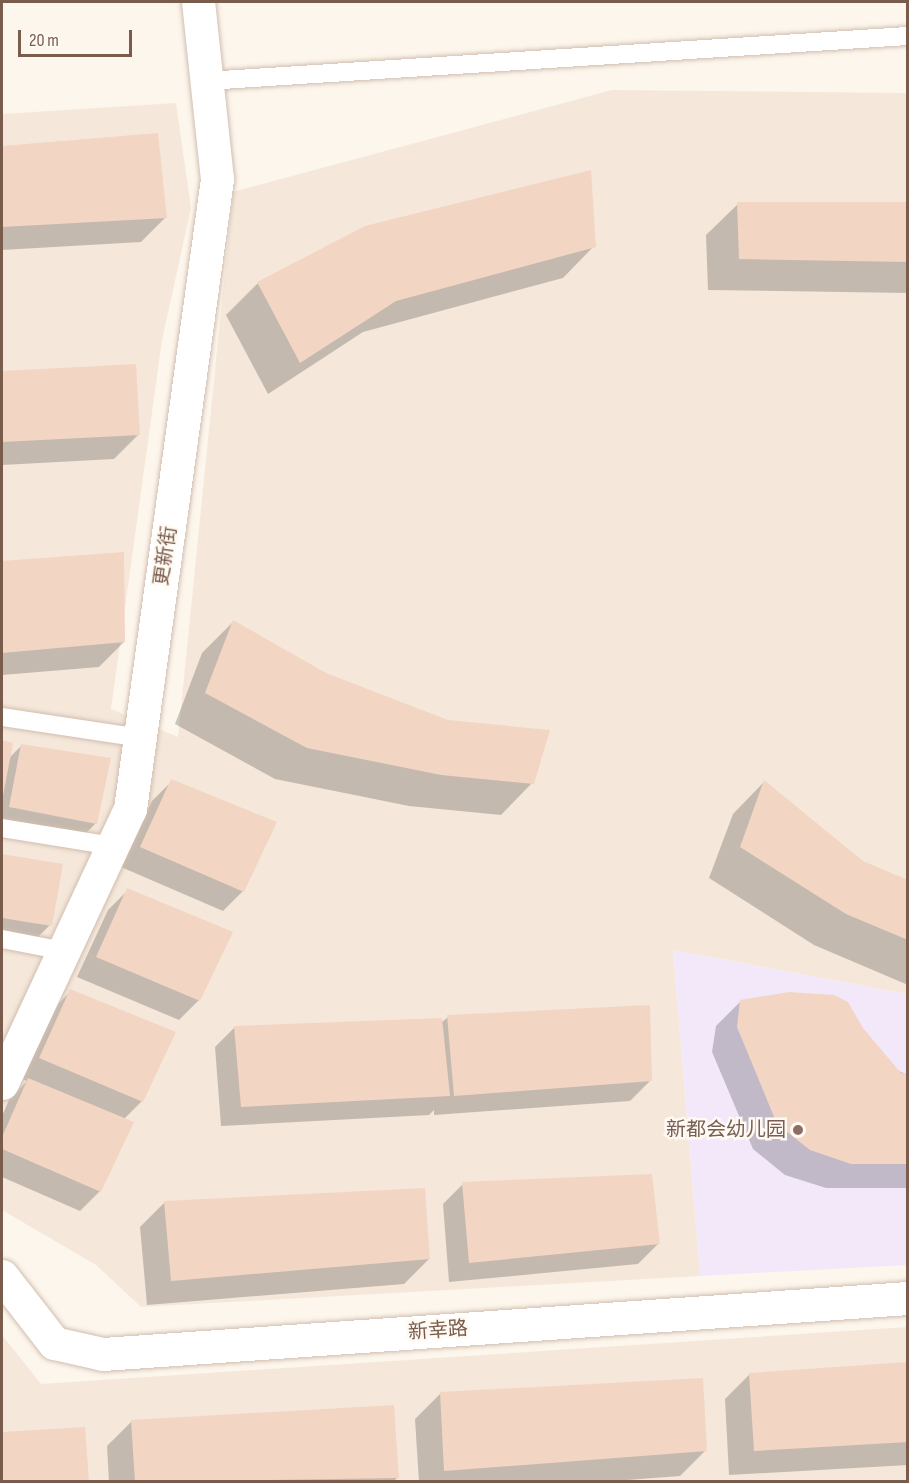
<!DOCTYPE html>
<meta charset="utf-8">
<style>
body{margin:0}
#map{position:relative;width:909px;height:1483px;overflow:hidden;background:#fdf6ec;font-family:"Sofia Sans Condensed","Noto Sans SC",sans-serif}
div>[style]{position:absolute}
.residential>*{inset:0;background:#f5e8da}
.education>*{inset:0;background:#f3e8fa}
.shadow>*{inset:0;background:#0003}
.building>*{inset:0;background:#f3d5c3}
.roads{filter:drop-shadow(0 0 2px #d1beb0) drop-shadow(0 0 2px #d1beb0)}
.service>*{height:18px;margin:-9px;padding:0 9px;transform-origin:9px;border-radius:9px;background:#fff}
.minor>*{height:33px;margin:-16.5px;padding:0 16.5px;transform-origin:16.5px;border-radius:16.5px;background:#fff}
.dots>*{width:16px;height:16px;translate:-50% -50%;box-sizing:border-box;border:3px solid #fffaf3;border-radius:50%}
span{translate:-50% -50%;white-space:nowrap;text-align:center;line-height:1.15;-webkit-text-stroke:5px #fffaf3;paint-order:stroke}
.street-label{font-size:20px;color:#7a5c4d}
.education-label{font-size:20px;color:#785e54}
.right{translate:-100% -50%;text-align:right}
.frame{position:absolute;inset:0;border:3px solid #7a5c4d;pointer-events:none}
.scale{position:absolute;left:18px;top:30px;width:114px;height:27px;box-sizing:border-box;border:3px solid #7a5c4d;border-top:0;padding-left:8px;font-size:18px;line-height:21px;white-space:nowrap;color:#7a5c4d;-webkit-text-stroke:4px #fffaf3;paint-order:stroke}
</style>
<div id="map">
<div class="residential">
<div style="clip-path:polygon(612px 90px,907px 93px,907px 994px,673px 950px,700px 1276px,141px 1307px,96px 1265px,2px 1210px,2px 114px,176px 103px,191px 208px,162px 340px,111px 709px,178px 737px,233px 192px)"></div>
<div style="clip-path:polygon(907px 1327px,907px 1481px,2px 1481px,2px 1335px,41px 1384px)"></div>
</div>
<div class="education">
<div style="clip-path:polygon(673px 950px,907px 994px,907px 1265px,700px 1276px)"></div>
</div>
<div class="shadow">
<div style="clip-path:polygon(157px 135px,166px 217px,141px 242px,2px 250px,2px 148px)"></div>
<div style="clip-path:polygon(908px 203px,908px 293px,708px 290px,706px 235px,738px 204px)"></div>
<div style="clip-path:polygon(365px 227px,594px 246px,563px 278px,363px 332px,268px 394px,226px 315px,258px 283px)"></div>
<div style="clip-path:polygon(134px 366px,139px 434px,114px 459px,2px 465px,2px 373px)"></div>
<div style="clip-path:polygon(123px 554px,124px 642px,99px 667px,2px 675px,2px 563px)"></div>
<div style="clip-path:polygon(233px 622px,325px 674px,532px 783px,501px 815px,409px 806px,275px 779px,175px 724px,202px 653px)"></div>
<div style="clip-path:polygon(2px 742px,12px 744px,9px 758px,22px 745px,96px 823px,82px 837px,2px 821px)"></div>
<div style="clip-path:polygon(172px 781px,243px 891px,223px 911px,121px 867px,152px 801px)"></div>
<div style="clip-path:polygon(764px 782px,862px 862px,908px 882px,908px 985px,814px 945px,709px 878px,733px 814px)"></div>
<div style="clip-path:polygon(2px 855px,61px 866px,50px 925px,36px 939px,2px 934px)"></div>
<div style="clip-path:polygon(128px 890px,199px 1000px,179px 1020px,77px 977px,108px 910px)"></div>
<div style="clip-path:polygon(71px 991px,142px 1101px,124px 1119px,100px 1191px,80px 1211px,2px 1177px,2px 1116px,9px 1100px,27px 1081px,20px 1078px,51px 1011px)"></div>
<div style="clip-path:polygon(741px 1001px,908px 1075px,908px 1188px,826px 1188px,785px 1175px,753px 1149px,712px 1052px,716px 1026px)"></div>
<div style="clip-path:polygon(448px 1017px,650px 1081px,630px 1101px,434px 1115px,434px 1110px,429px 1115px,221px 1126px,215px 1047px,235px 1027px,441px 1023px)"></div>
<div style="clip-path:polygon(463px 1184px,658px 1244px,638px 1264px,449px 1282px,443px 1204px)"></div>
<div style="clip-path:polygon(165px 1202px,429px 1259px,404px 1284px,147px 1305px,140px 1227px)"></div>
<div style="clip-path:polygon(908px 1364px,908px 1465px,729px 1475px,725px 1399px,750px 1374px)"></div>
<div style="clip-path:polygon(440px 1394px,705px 1451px,680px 1476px,600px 1482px,419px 1482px,415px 1419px)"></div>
<div style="clip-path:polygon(132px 1421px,397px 1478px,393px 1482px,109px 1482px,107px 1446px)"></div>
<div style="clip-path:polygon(84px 1429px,87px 1482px,2px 1482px,2px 1433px)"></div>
</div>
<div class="building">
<div style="clip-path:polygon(158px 133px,167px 218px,2px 227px,2px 146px)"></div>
<div style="clip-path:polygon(591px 170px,596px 247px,396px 301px,300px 363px,257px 282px,365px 226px)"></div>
<div style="clip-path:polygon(737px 202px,908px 202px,908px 262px,739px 259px)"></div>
<div style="clip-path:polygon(136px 364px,140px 435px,2px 442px,2px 371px)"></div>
<div style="clip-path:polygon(124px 552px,125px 642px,2px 653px,2px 561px)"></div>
<div style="clip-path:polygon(233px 620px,326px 673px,448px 720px,550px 730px,534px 784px,441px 775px,307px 748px,205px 693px)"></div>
<div style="clip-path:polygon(2px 740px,13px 743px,3px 796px,2px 796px)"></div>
<div style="clip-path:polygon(21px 744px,111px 758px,97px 824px,9px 807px)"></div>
<div style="clip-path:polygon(171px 779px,277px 822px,244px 892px,140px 847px)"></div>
<div style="clip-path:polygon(764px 780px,863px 861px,908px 880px,908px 940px,846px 914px,740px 847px)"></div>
<div style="clip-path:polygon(2px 854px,63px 864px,52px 926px,2px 918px)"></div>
<div style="clip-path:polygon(127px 888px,233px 932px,200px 1001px,96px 957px)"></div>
<div style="clip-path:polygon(70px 989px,176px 1032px,143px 1102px,39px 1058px)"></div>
<div style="clip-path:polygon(789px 992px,834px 995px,848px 1002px,863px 1028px,901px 1073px,908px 1074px,908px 1164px,851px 1164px,810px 1150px,777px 1124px,737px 1027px,740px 1000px)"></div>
<div style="clip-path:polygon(650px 1005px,652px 1081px,454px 1096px,447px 1015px)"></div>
<div style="clip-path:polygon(442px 1018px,450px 1096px,241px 1107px,234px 1026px)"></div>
<div style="clip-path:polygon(28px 1078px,134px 1122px,101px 1192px,2px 1149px,2px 1137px)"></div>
<div style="clip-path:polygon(652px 1174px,660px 1244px,469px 1263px,462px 1182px)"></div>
<div style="clip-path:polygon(425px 1188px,430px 1259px,171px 1281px,164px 1201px)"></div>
<div style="clip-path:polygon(908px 1362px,908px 1442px,754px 1451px,749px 1373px)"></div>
<div style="clip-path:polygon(703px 1378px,707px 1451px,444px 1471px,440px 1392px)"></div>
<div style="clip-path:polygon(394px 1405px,399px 1478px,135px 1482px,131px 1420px)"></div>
<div style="clip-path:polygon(85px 1427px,89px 1482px,2px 1482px,2px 1432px)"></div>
</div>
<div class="roads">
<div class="service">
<div style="left:206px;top:81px;width:703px;rotate:-3.67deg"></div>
<div style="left:2px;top:717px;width:141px;rotate:8.6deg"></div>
<div style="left:2px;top:828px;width:112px;rotate:9.2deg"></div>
<div style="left:2px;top:939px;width:63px;rotate:11deg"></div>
</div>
<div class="minor">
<div style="left:2px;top:1083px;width:302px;rotate:-65deg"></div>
<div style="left:130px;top:809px;width:636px;rotate:-82.14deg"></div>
<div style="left:217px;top:179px;width:178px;rotate:-96.1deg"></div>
<div style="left:2px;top:1276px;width:85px;rotate:52.2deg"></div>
<div style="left:54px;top:1343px;width:50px;rotate:12.7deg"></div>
<div style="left:103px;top:1354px;width:807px;rotate:-3.98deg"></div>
</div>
</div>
<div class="dots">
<div style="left:798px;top:1130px;background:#8d6e63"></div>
</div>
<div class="street-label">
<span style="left:166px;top:556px;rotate:-82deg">更新街</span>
<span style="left:438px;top:1331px;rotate:-4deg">新幸路</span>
</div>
<div class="education-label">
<span class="right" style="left:786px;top:1130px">新都会幼儿园</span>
</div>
<div class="frame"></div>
<div class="scale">20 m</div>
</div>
